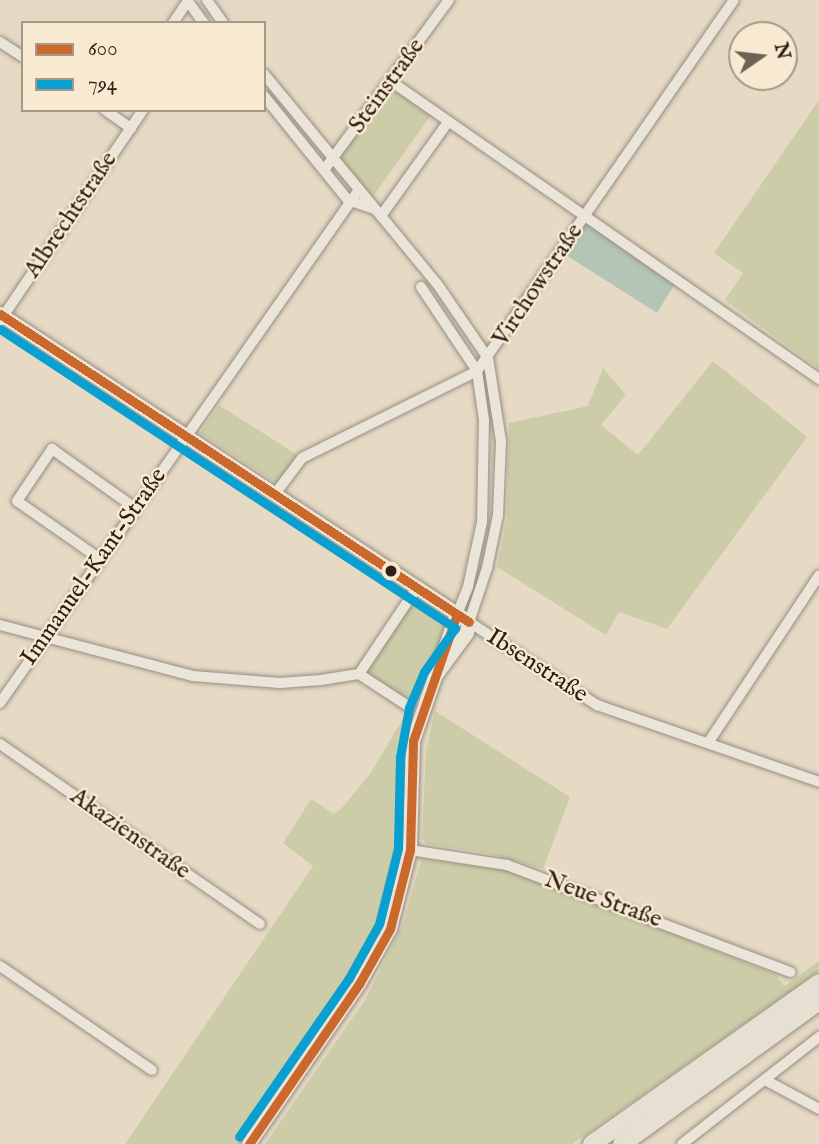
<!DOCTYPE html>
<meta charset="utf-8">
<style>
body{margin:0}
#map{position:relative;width:819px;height:1144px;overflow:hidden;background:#e6dac4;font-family:"IM FELL English",serif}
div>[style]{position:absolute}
.green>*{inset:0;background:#cccda8}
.water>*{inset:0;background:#b2c5b7}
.roads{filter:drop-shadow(0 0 2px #978e81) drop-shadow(0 0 2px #978e81)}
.street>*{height:10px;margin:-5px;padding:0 5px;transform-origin:5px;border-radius:5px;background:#eae4d9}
.secondary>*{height:14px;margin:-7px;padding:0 7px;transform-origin:7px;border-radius:7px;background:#eae4d9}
.highway>*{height:18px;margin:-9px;padding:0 9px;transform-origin:9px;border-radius:9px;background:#e6e0d3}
.bus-1>*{height:9px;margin:-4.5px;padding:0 4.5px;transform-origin:4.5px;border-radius:4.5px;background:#cb692c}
.bus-2>*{height:9px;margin:-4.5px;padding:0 4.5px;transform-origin:4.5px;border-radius:4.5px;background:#099fd1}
.dots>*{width:19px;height:19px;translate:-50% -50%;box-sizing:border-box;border:4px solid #f8ead0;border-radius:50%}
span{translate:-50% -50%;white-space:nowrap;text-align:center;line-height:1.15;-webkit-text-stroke:5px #f8ead0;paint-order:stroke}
.street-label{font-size:24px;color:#2e2019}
.legend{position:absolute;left:21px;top:21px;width:245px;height:91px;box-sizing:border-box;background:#f8ead0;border:2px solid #a79987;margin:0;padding:9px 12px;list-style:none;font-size:21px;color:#2e2019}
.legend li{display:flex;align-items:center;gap:14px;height:35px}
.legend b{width:35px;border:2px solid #a79987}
.north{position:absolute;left:728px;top:21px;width:70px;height:70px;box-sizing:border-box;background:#f8ead0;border:2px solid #a79987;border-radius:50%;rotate:76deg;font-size:19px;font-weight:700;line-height:28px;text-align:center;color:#2e2019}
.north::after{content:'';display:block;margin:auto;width:24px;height:32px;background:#6e6155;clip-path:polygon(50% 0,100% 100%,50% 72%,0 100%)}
</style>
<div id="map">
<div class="green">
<div style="clip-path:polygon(392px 87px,431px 115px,372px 198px,338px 159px)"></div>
<div style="clip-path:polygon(819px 100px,819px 369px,725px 300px,743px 273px,714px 253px)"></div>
<div style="clip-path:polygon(713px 361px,807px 437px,667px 629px,619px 612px,606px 635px,497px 567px,507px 519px,509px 423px,588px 406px,603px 368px,626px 395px,601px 425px,638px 455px)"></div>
<div style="clip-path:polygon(219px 405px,302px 458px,281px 486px,200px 433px)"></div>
<div style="clip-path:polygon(416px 598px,436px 611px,446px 627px,416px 707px,367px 675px,364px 670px)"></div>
<div style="clip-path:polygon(435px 711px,570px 797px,543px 869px,488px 853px,426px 844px,422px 839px,426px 751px)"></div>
<div style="clip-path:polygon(407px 712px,414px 713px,405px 847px,389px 916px,368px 960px,243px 1144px,125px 1144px,313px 866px,283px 843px,311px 799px,334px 814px,342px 808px,370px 774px)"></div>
<div style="clip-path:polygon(427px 859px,506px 870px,537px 881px,775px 974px,784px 986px,819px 961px,819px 971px,572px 1144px,265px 1144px,365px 1000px,403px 924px,421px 860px)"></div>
</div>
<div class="water">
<div style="clip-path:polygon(588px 221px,676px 282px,657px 313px,566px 255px)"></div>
</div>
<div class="roads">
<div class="street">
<div style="left:187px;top:0;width:29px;rotate:54deg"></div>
<div style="left:207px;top:0;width:28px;rotate:55deg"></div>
<div style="left:173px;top:23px;width:27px;rotate:-56deg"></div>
<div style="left:0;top:42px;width:27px;rotate:33deg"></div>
<div style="left:264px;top:74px;width:273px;rotate:50.5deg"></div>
<div style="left:438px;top:285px;width:88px;rotate:55.6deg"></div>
<div style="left:488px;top:358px;width:84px;rotate:81.1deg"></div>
<div style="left:501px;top:441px;width:74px;rotate:92.3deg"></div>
<div style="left:498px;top:515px;width:54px;rotate:101.7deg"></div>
<div style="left:487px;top:568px;width:57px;rotate:108.4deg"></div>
<div style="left:469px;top:622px;width:153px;rotate:33deg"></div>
<div style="left:597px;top:705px;width:235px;rotate:19.1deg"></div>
<div style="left:392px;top:82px;width:520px;rotate:34.82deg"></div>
<div style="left:264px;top:96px;width:134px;rotate:51.1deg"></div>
<div style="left:348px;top:200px;width:28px;rotate:19deg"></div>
<div style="left:105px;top:110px;width:32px;rotate:35deg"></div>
<div style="left:324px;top:170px;width:211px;rotate:-53.7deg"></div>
<div style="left:381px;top:216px;width:115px;rotate:-54.5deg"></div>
<div style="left:421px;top:287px;width:101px;rotate:56.3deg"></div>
<div style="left:477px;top:371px;width:49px;rotate:81.9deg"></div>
<div style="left:484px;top:420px;width:102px;rotate:91.1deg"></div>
<div style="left:482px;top:522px;width:66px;rotate:102.2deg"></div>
<div style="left:468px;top:587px;width:29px;rotate:112deg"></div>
<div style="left:0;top:321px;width:255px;rotate:-55.9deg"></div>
<div style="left:275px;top:494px;width:45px;rotate:-53.1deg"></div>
<div style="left:302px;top:458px;width:195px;rotate:-26.4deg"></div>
<div style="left:477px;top:371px;width:451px;rotate:-55.3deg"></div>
<div style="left:100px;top:559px;width:101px;rotate:-145.1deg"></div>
<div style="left:17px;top:501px;width:63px;rotate:-56.1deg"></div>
<div style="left:52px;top:449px;width:102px;rotate:35.4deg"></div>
<div style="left:0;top:625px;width:200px;rotate:14.8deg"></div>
<div style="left:193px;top:676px;width:87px;rotate:4.6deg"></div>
<div style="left:280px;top:683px;width:41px;rotate:-4.2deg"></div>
<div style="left:321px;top:680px;width:38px;rotate:-9deg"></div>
<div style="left:359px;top:674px;width:106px;rotate:-56.2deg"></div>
<div style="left:359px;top:674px;width:59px;rotate:33.1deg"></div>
<div style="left:0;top:703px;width:625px;rotate:-55.04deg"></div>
<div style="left:708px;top:743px;width:201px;rotate:-56.5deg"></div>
<div style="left:0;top:744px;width:316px;rotate:34.7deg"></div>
<div style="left:410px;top:850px;width:98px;rotate:8.8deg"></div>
<div style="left:507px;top:865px;width:303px;rotate:20.7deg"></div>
<div style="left:0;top:966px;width:184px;rotate:34.4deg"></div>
<div style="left:767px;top:1081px;width:59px;rotate:28.3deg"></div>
<div style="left:682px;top:1144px;width:174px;rotate:-38deg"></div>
</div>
<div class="secondary">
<div style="left:0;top:314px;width:561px;rotate:33.29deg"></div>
<div style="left:469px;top:622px;width:11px;rotate:100deg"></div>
<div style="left:467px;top:633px;width:56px;rotate:126.3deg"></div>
<div style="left:249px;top:1144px;width:194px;rotate:-55.5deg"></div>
<div style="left:359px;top:984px;width:63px;rotate:-60.6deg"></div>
<div style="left:390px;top:929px;width:81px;rotate:-75.8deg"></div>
<div style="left:410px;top:850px;width:109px;rotate:-88.4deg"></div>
<div style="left:413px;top:741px;width:134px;rotate:-70.9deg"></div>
</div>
<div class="highway">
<div style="left:592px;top:1144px;width:278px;rotate:-35.3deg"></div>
<div style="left:622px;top:1144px;width:243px;rotate:-36deg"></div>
</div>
</div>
<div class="bus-1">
<div style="left:0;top:314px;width:561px;rotate:33.29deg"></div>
<div style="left:249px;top:1144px;width:194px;rotate:-55.5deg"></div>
<div style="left:359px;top:984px;width:63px;rotate:-60.6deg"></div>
<div style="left:390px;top:929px;width:81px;rotate:-75.8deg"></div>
<div style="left:410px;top:850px;width:109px;rotate:-88.4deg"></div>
<div style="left:413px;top:741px;width:134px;rotate:-70.9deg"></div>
</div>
<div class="bus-2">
<div style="left:0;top:329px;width:544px;rotate:33.31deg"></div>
<div style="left:455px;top:628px;width:54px;rotate:125.2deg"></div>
<div style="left:424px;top:672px;width:39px;rotate:113deg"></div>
<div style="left:409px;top:708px;width:50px;rotate:100.4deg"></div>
<div style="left:400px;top:757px;width:91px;rotate:91.3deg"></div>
<div style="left:398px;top:848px;width:78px;rotate:104deg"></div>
<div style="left:379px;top:924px;width:62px;rotate:119.1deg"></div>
<div style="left:349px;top:978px;width:193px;rotate:124.7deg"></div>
</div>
<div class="dots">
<div style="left:391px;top:571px;background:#2e2019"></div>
</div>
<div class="street-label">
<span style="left:387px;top:86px;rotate:-54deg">Steinstraße</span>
<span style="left:71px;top:215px;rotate:-56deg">Albrechtstraße</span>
<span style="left:538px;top:285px;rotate:-56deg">Virchowstraße</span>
<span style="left:94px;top:567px;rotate:-55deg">Immanuel-Kant-Straße</span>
<span style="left:537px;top:666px;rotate:33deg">Ibsenstraße</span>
<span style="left:130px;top:834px;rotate:35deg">Akazienstraße</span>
<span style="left:603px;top:900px;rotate:20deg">Neue Straße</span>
</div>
<ul class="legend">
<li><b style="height:9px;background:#cb692c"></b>600</li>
<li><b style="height:9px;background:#099fd1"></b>794</li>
</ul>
<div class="north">N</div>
</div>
